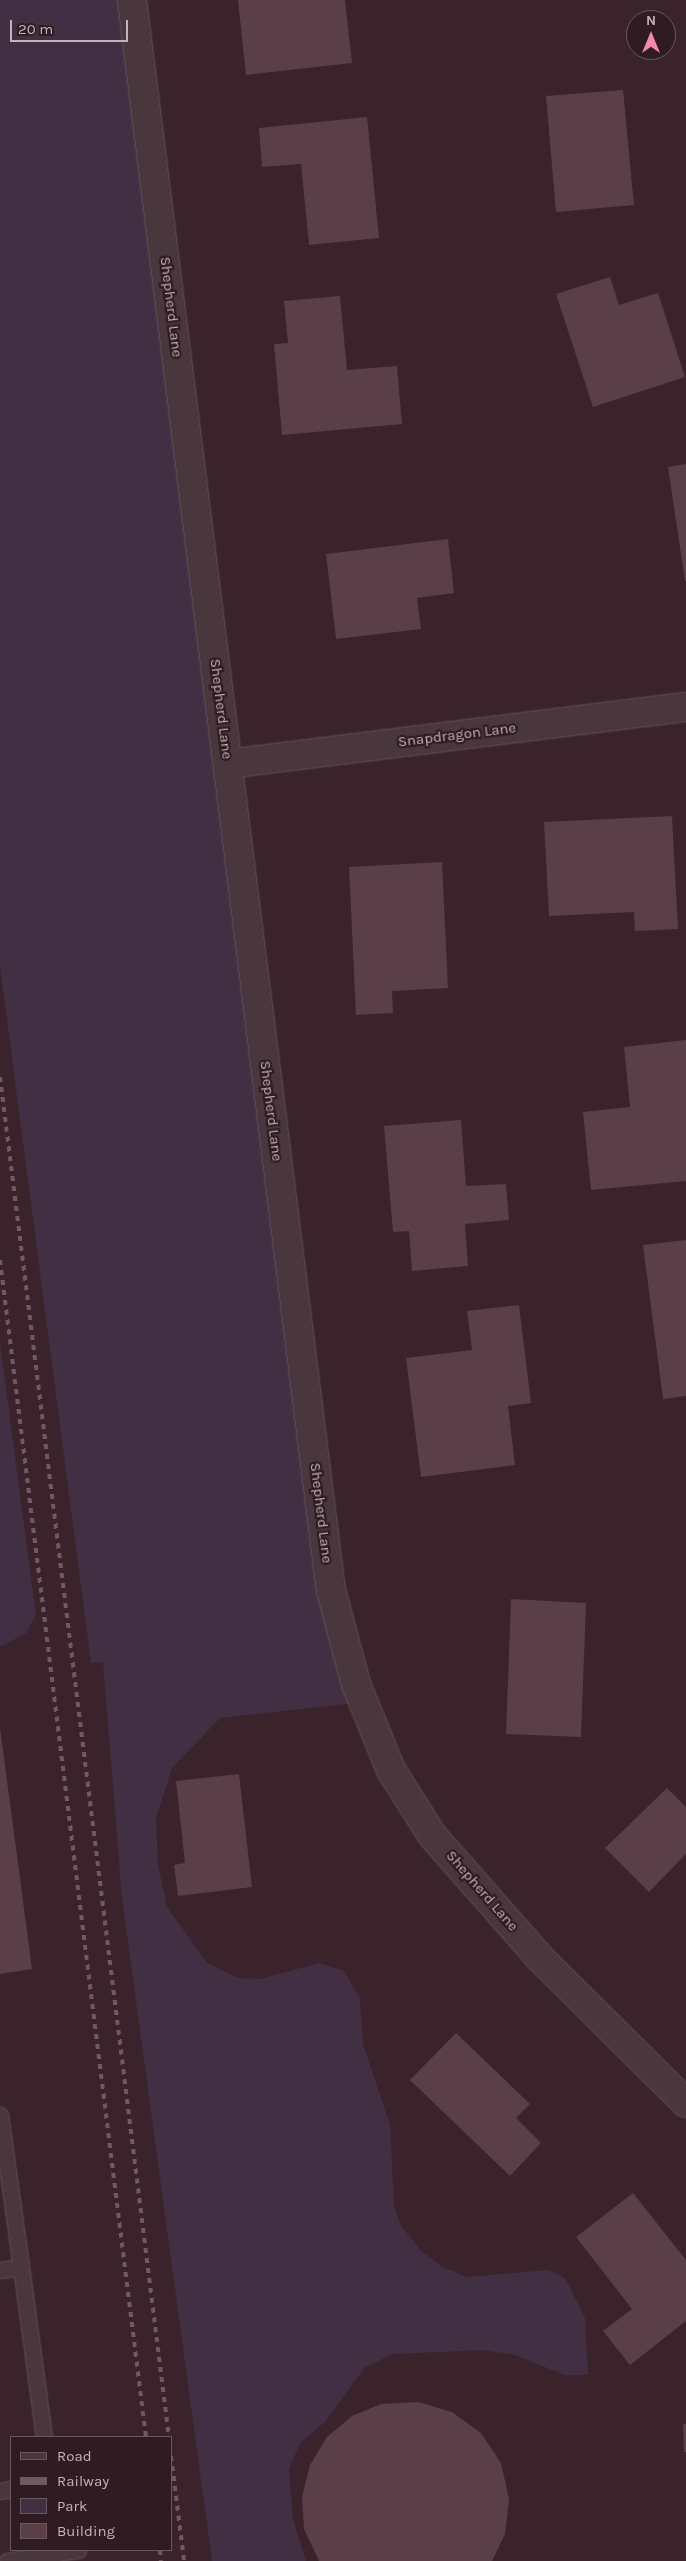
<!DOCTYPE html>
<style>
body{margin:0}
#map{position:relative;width:686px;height:2561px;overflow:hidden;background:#3a232b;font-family:Karla,sans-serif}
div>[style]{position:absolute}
.green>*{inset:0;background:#432f44}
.building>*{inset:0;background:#5a3f48}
.roads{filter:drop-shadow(0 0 1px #655258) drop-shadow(0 0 1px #655258)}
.lane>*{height:15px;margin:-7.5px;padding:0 7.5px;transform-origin:7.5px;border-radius:7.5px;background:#4a373e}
.street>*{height:28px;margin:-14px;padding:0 14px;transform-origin:14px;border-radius:14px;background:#4a373e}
.rail>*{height:4px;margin-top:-2px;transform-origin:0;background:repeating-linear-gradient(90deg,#715961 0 5px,transparent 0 10px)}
span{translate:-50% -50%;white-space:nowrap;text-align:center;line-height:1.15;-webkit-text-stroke:4.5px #2f1c23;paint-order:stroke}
.street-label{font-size:15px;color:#c6b2b8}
.legend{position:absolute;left:10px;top:2436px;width:162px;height:115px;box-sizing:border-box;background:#2f1c23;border:1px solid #6b585f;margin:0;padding:6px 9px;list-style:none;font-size:15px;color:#c6b2b8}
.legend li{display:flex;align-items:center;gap:10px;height:25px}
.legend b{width:25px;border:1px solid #6b585f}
.north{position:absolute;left:626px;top:10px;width:50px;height:50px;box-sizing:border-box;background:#2f1c23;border:1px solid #6b585f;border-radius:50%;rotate:0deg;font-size:14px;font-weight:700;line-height:20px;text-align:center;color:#c6b2b8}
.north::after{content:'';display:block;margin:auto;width:18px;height:22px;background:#f38aac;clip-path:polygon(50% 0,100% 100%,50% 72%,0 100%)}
.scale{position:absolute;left:10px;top:20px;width:118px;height:22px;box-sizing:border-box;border:2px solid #c6b2b8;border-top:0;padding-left:6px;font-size:15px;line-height:18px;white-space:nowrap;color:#c6b2b8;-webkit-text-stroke:4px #2f1c23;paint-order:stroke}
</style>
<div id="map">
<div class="green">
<div style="clip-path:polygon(0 0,132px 0,356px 1703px,220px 1718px,172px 1768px,156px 1818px,158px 1865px,167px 1907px,207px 1963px,238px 1978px,260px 1979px,319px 1963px,344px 1971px,360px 1999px,363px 2044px,390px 2125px,394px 2205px,401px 2226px,422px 2252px,443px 2267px,467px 2277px,548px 2270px,565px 2278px,585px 2318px,588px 2375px,565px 2375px,515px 2355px,483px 2350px,393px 2354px,364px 2368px,326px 2421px,300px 2443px,289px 2469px,293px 2520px,306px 2561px,212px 2561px,122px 1898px,103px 1662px,91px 1663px,0 966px)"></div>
<div style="clip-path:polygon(0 1343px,36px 1615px,26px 1633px,0 1647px)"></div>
</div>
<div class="building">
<div style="clip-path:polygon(238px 0,345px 0,352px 63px,246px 75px)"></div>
<div style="clip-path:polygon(623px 90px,634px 205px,556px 212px,546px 96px)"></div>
<div style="clip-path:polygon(367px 117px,379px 238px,309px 245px,301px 164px,262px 167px,259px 128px)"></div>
<div style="clip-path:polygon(610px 277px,619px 305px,658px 293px,685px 377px,593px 407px,556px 294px)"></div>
<div style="clip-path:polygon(340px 296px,347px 370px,397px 366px,402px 424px,282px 435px,274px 344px,288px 343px,284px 301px)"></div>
<div style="clip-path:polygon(686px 464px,686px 581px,685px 581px,668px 467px)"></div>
<div style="clip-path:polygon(448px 539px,454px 593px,417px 598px,421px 629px,336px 639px,326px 554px)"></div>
<div style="clip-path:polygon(672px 816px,678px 929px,635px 931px,634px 912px,549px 916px,544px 822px)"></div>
<div style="clip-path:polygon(442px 862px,448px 988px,392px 991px,393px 1013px,356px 1015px,349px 867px)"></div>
<div style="clip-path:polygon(686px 1040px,686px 1181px,591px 1190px,583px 1112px,630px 1107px,624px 1047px)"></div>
<div style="clip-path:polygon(461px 1120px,466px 1186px,506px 1184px,509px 1220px,465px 1224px,468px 1266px,412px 1271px,409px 1231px,393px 1232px,384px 1126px)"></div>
<div style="clip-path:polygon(686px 1240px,686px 1396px,663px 1399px,643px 1245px)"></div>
<div style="clip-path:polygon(519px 1305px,531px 1403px,508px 1406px,515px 1465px,421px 1477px,406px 1358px,472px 1350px,467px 1311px)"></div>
<div style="clip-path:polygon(511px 1599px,586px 1603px,581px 1737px,506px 1734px)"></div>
<div style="clip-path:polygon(0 1728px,32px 1969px,0 1974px)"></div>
<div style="clip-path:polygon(239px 1774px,252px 1887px,178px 1896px,174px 1865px,185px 1863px,176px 1781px)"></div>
<div style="clip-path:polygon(667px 1788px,686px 1807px,686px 1854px,649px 1892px,605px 1848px)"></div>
<div style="clip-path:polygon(456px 2033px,530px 2104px,516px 2118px,541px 2143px,510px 2176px,410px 2080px)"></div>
<div style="clip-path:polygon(633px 2193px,686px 2260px,686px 2321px,630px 2365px,603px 2331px,632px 2309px,576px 2237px)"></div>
<div style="clip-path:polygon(418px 2402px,452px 2412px,481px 2433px,501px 2463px,509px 2499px,505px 2534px,492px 2561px,319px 2561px,304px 2529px,302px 2497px,310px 2465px,327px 2437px,352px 2416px,381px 2404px)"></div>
<div style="clip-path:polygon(683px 2424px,686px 2424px,686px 2452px,684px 2452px)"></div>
</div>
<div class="roads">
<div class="lane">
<div style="left:0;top:2115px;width:153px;rotate:82.1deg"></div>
<div style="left:0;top:2270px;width:21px;rotate:-8deg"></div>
<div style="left:21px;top:2267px;width:172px;rotate:82.3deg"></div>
<div style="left:0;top:2491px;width:11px;rotate:-10deg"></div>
<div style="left:7px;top:2561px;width:72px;rotate:-8.8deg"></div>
</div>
<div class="street">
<div style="left:132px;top:0;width:1602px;rotate:82.87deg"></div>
<div style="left:331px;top:1590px;width:97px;rotate:75.1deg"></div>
<div style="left:356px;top:1684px;width:93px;rotate:67.9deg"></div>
<div style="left:391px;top:1770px;width:77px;rotate:57.8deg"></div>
<div style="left:432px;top:1835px;width:162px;rotate:48.7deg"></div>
<div style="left:539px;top:1957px;width:207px;rotate:44.8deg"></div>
<div style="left:228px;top:764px;width:462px;rotate:-7.1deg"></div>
</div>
</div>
<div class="rail">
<div style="left:0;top:1077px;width:1370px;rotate:82.92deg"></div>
<div style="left:0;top:1260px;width:1186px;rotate:82.93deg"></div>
<div style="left:171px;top:2456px;width:106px;rotate:82.9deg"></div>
<div style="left:160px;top:2550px;width:11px;rotate:85deg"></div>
</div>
<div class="street-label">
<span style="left:171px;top:307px;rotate:83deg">Shepherd Lane</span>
<span style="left:221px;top:709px;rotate:83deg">Shepherd Lane</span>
<span style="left:457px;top:735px;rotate:-7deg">Snapdragon Lane</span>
<span style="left:271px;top:1111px;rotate:83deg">Shepherd Lane</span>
<span style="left:321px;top:1513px;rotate:83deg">Shepherd Lane</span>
<span style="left:482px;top:1891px;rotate:49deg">Shepherd Lane</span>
</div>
<ul class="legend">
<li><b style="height:6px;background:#4a373e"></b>Road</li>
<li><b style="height:6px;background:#715961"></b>Railway</li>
<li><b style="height:14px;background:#432f44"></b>Park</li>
<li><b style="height:14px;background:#5a3f48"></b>Building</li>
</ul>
<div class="north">N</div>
<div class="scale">20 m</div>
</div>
